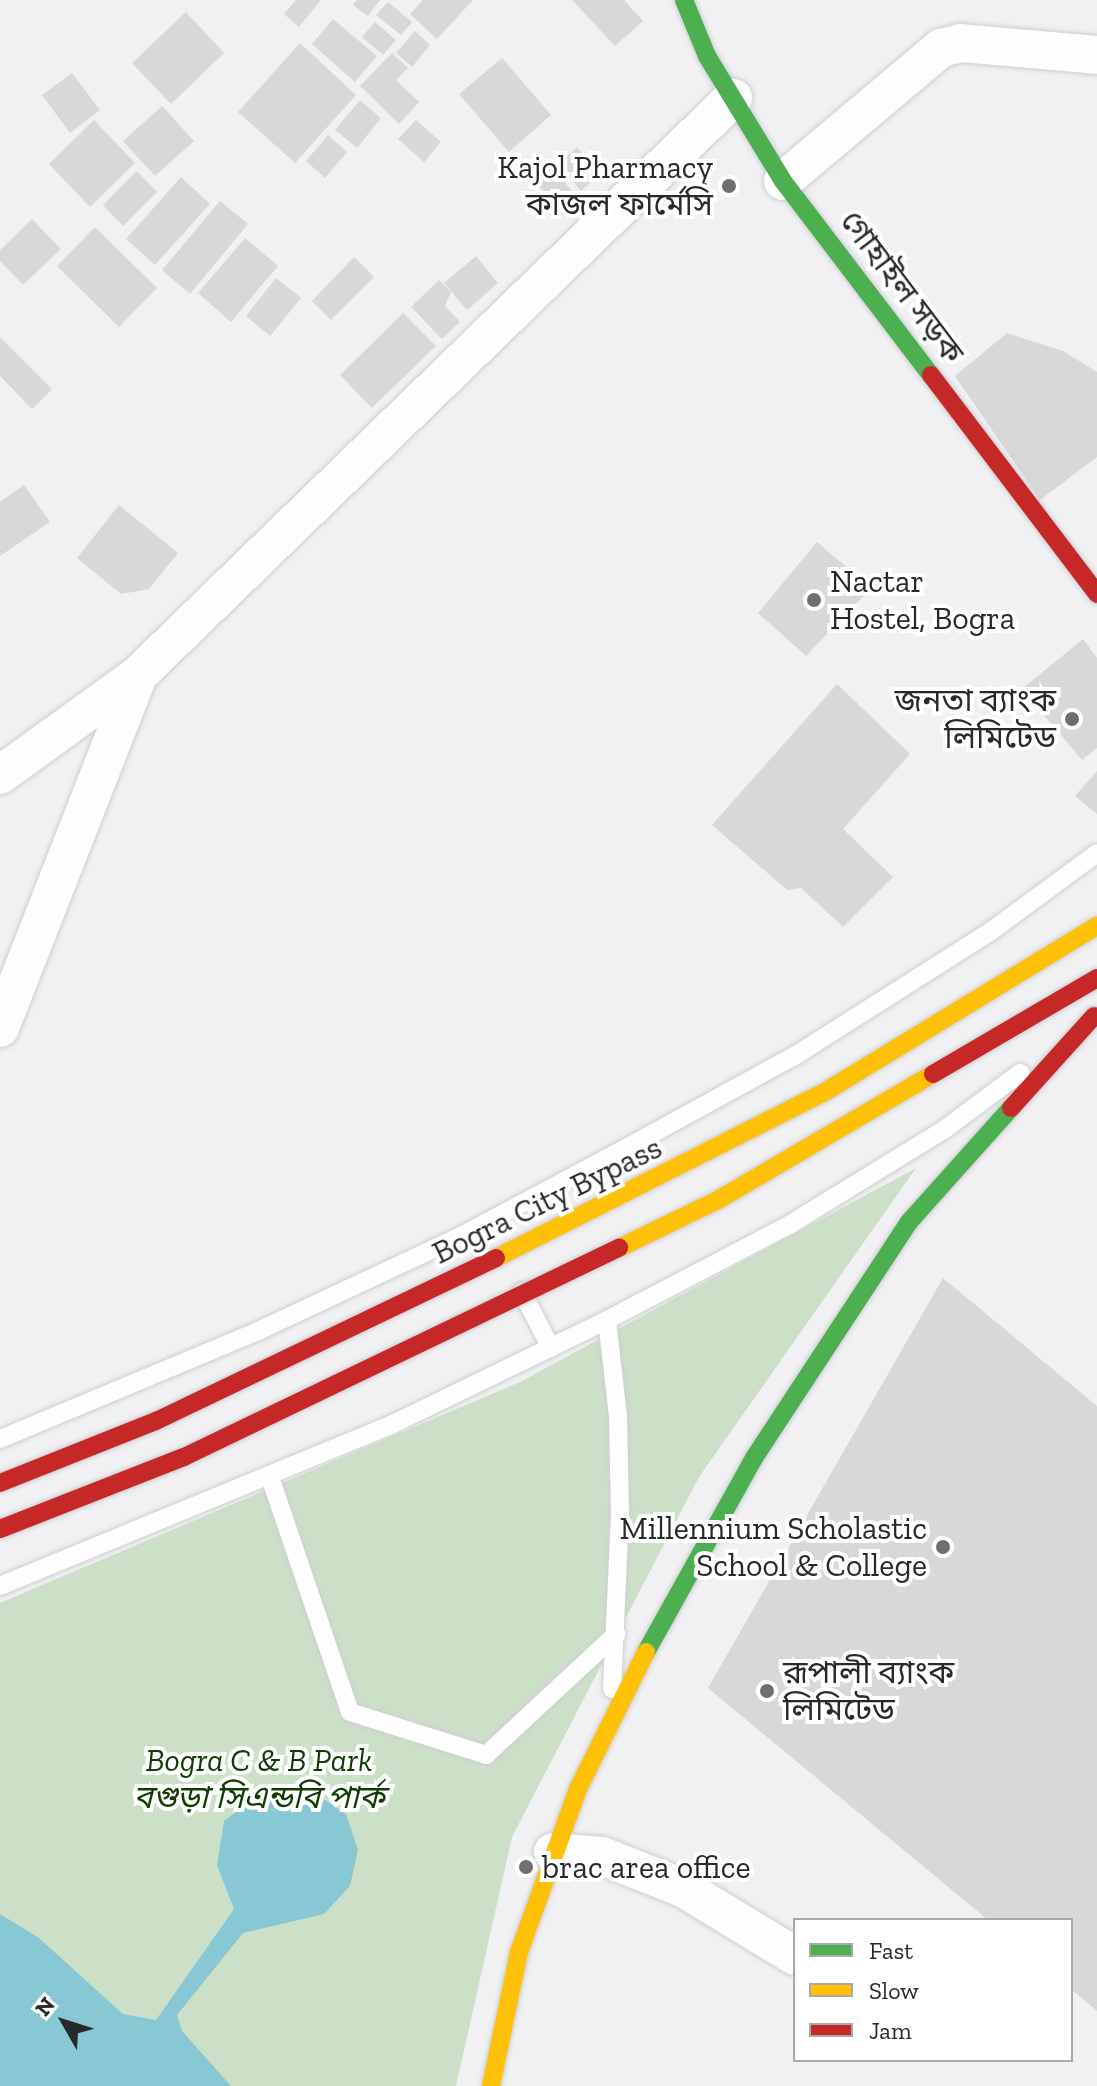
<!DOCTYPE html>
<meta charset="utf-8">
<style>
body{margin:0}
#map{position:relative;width:1097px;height:2086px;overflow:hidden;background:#f1f1f4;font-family:"Zilla Slab","Noto Sans Bengali",serif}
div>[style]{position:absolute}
.green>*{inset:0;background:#cce0c8}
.water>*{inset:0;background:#87c8d4}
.building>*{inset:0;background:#d8d8da}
.roads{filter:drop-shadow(0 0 2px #ceced0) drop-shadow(0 0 2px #ceced0)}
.lane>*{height:18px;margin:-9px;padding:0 9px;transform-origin:9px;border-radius:9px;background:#fdfdfd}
.street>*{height:38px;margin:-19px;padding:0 19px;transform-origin:19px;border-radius:19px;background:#fdfdfd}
.fast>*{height:18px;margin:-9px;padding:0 9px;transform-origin:9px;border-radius:9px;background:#4caf50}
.slow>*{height:18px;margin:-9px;padding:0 9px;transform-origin:9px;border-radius:9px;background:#ffc107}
.jam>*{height:18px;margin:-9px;padding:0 9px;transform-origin:9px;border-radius:9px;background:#c62828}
.bridges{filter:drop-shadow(0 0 2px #ceced0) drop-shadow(0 0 2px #ceced0)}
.slow-bridge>*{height:18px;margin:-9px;padding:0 9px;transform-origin:9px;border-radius:9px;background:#ffc107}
.jam-bridge>*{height:18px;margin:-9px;padding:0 9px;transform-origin:9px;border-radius:9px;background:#c62828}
.dots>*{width:22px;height:22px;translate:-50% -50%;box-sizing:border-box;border:4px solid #fff;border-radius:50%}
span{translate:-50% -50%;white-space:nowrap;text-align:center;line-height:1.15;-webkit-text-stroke:8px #fff;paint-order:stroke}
.poi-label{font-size:32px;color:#29292b}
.right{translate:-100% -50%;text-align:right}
.left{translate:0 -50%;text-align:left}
.street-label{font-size:32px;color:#29292b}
.park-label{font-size:32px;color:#103c03;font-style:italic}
.legend{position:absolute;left:793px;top:1918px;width:280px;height:144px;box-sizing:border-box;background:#fff;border:2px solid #a9a9aa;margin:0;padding:10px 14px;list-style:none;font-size:24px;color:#29292b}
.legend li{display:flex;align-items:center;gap:16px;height:40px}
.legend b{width:40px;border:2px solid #a9a9aa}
.north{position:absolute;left:24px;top:1982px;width:80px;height:80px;-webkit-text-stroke:6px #fff;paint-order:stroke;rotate:309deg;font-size:22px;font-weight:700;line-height:32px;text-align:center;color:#29292b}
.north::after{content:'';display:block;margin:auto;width:28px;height:36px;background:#29292b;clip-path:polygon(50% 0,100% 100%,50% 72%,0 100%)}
</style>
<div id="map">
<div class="green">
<div style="clip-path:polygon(916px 1168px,699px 1477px,512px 1837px,456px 2086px,0 2086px,0 1603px,520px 1382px)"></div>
</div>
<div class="water">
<div style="clip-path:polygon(286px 1790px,325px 1800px,346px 1814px,358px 1850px,350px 1886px,324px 1914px,243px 1933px,177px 2015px,182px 2031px,231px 2086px,0 2086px,0 1914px,39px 1938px,123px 2014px,156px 2020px,234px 1909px,217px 1865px,224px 1821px,248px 1803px)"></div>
</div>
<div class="building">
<div style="clip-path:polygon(296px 0,321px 0,299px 27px,284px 14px)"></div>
<div style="clip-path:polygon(357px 0,380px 0,368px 16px,353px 5px)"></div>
<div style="clip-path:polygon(423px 0,473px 0,437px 39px,410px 14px)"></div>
<div style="clip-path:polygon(572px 0,624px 0,643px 21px,615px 46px)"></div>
<div style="clip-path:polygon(388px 2px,412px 22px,401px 35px,376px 15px)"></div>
<div style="clip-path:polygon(186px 12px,224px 53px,171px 104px,132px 63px)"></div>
<div style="clip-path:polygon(333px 19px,377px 56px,355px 82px,312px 44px)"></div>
<div style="clip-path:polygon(375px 22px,396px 40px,383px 55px,362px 37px)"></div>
<div style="clip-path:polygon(415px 31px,430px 45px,412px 67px,396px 53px)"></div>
<div style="clip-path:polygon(300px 43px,356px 95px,295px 163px,238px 112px)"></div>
<div style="clip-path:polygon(392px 53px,408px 68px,396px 80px,419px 102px,399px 124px,360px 86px)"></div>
<div style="clip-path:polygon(502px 58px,551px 115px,509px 152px,459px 94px)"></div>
<div style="clip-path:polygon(72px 73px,100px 110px,70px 133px,42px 95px)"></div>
<div style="clip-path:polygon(360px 100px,381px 118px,357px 148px,335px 130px)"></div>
<div style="clip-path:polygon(162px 106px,194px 141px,155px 176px,123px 141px)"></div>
<div style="clip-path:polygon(94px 120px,135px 163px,90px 207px,49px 164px)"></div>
<div style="clip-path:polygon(416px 120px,441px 142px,424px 162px,398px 139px)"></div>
<div style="clip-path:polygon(328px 135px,347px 152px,325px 178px,306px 161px)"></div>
<div style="clip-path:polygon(577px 147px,600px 174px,581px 191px,558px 164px)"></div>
<div style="clip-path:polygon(551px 165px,571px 190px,554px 204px,534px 180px)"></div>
<div style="clip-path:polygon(137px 171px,157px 192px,123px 226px,103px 205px)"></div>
<div style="clip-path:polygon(181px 177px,210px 204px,155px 265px,126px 239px)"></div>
<div style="clip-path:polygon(220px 201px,248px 224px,190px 294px,162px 270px)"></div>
<div style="clip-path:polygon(32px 219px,61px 249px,23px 285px,0 261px,0 250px)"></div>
<div style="clip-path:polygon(95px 227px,157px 288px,119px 327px,57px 266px)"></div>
<div style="clip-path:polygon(245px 238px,278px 266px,231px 322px,198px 293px)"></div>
<div style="clip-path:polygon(476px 256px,498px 283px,467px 310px,444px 283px)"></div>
<div style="clip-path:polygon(354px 257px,374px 277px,331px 320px,312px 301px)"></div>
<div style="clip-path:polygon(276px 278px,301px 298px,270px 336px,246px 316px)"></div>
<div style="clip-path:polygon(439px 280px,451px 292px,445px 306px,460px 322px,442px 339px,411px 307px)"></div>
<div style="clip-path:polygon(403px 313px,436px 346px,372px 408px,340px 375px)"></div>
<div style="clip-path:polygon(1007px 333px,1063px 351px,1097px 372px,1097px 457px,1040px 500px,955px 376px)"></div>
<div style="clip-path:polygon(0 337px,52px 389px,32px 409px,0 376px)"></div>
<div style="clip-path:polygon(24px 485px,50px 522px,0 556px,0 502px)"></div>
<div style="clip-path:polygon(119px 505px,178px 553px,149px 589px,121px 594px,77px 558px)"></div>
<div style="clip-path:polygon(817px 542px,871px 588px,806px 656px,758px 613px)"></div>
<div style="clip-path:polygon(1083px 639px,1097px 658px,1097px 748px,1082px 760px,1022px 689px)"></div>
<div style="clip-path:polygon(837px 684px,910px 754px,843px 829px,893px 877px,843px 927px,801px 888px,787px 890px,712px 825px)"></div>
<div style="clip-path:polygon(1097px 771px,1097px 814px,1075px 796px)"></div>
<div style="clip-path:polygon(943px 1278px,1097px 1406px,1097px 2011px,1071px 1989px,1071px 1920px,988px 1920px,708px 1688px)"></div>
</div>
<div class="roads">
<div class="lane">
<div style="left:522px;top:1292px;width:63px;rotate:62.6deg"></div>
<div style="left:607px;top:1320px;width:98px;rotate:83.5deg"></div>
<div style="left:618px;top:1417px;width:97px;rotate:88.8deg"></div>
<div style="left:620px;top:1514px;width:175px;rotate:92.6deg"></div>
<div style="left:0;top:1439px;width:280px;rotate:-22.7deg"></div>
<div style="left:258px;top:1331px;width:226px;rotate:-25.1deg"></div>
<div style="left:463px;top:1235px;width:185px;rotate:-28.1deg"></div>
<div style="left:626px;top:1148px;width:194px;rotate:-28.7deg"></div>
<div style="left:796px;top:1055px;width:230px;rotate:-32.4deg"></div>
<div style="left:990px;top:932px;width:133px;rotate:-36.4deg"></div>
<div style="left:270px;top:1477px;width:248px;rotate:71.2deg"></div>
<div style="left:350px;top:1712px;width:143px;rotate:17.5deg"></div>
<div style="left:486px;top:1755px;width:178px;rotate:-42.9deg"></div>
<div style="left:0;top:1586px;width:425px;rotate:-22.4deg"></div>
<div style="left:393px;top:1424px;width:238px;rotate:-25.9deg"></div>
<div style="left:607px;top:1320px;width:205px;rotate:-27.6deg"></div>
<div style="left:789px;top:1225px;width:183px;rotate:-31.6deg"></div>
<div style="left:945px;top:1129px;width:94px;rotate:-36.7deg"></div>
</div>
<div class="street">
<div style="left:783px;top:181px;width:207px;rotate:-40.1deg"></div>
<div style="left:941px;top:48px;width:21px;rotate:-14deg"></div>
<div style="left:961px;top:43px;width:137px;rotate:5deg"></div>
<div style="left:0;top:775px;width:170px;rotate:-35.9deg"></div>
<div style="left:138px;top:675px;width:829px;rotate:-44.12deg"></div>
<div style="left:0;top:1028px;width:379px;rotate:-68.6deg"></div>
<div style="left:553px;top:1852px;width:49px;rotate:4.7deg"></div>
<div style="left:602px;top:1856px;width:87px;rotate:21.6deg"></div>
<div style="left:683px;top:1888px;width:131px;rotate:31.3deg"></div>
</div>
<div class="fast">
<div style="left:684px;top:0;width:61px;rotate:67.7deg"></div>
<div style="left:707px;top:56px;width:146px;rotate:58.7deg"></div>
<div style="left:783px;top:181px;width:244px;rotate:52.7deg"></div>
<div style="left:646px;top:1652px;width:222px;rotate:-60.9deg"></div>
<div style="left:754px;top:1458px;width:282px;rotate:-56.7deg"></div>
<div style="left:909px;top:1222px;width:153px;rotate:-48.2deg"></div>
</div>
<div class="slow">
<div style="left:491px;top:2086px;width:137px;rotate:-78.2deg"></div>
<div style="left:519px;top:1952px;width:173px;rotate:-70.1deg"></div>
<div style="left:578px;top:1789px;width:153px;rotate:-63.6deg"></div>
</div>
<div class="jam">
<div style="left:931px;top:375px;width:275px;rotate:52.8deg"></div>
<div style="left:1011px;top:1108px;width:124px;rotate:-47.9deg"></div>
</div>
</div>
<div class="bridges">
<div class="slow-bridge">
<div style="left:619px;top:1248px;width:110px;rotate:-25.9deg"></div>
<div style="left:718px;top:1200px;width:249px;rotate:-30.4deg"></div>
<div style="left:496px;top:1258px;width:372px;rotate:-26.8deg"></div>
<div style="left:828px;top:1090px;width:315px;rotate:-31.4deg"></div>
</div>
<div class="jam-bridge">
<div style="left:933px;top:1074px;width:190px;rotate:-30.3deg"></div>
<div style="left:0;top:1483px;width:168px;rotate:-21.7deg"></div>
<div style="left:156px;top:1421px;width:377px;rotate:-25.6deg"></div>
<div style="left:0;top:1529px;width:198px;rotate:-21.4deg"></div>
<div style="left:184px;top:1457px;width:483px;rotate:-25.7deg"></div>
</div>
</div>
<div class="dots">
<div style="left:729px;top:186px;background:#6f6f71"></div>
<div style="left:814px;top:600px;background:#6f6f71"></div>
<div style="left:1072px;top:719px;background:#6f6f71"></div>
<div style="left:943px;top:1547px;background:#6f6f71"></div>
<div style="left:767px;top:1691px;background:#6f6f71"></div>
<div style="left:526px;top:1867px;background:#6f6f71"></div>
</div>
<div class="poi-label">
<span class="right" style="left:713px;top:186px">Kajol Pharmacy<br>কাজল ফার্মেসি</span>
<span class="left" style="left:830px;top:600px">Nactar<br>Hostel, Bogra</span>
<span class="right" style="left:1056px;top:719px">জনতা ব্যাংক<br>লিমিটেড</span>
<span class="right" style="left:927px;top:1547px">Millennium Scholastic<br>School &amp; College</span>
<span class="left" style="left:783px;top:1691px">রূপালী ব্যাংক<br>লিমিটেড</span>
<span class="left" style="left:542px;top:1867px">brac area office</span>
</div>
<div class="street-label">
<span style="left:902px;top:287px;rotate:53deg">গোহাইল সড়ক</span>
<span style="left:547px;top:1200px;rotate:-26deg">Bogra City Bypass</span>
</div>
<div class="park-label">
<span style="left:259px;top:1779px">Bogra C &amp; B Park<br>বগুড়া সিএন্ডবি পার্ক</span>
</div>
<ul class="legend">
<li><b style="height:10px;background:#4caf50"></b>Fast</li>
<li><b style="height:10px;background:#ffc107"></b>Slow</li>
<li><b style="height:10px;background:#c62828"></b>Jam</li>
</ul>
<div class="north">N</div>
</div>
